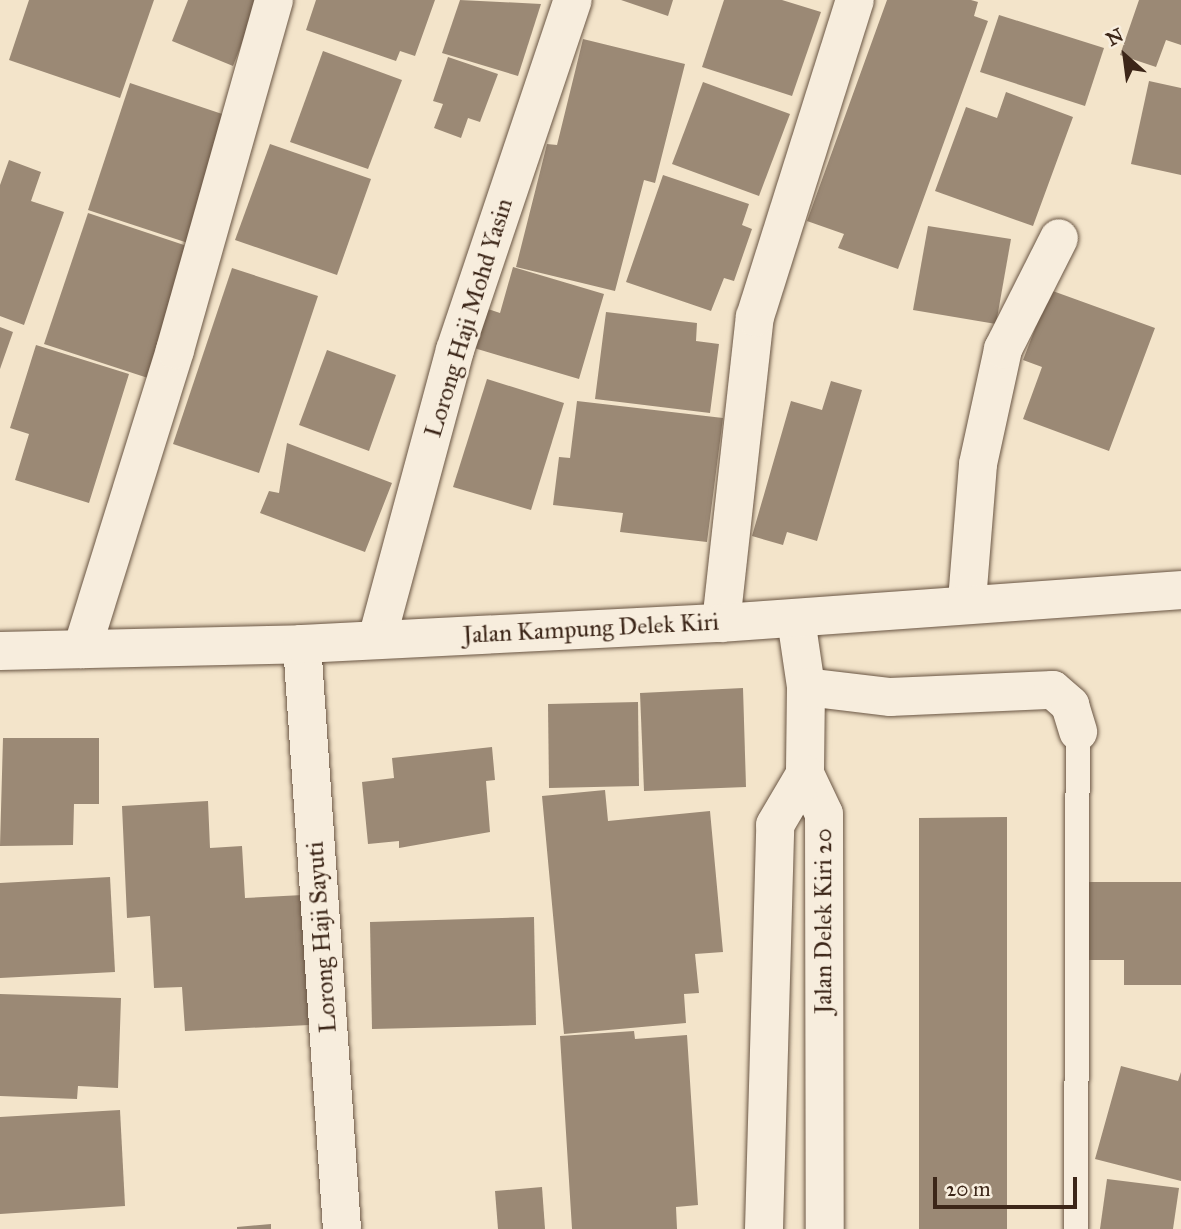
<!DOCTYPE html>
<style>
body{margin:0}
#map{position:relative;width:1181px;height:1229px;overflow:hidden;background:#f3e4ca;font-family:"IM FELL Great Primer",serif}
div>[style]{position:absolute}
.building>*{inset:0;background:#9b8975}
.roads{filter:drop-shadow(0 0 2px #6a5644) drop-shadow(0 0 2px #6a5644)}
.service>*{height:24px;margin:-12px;padding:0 12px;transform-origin:12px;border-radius:12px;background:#f7eddd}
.minor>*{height:38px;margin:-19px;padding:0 19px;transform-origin:19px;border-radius:19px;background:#f7eddd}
span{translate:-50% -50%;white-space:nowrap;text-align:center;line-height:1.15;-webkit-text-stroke:5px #f7eddd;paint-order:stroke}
.street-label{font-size:24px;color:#3c2618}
.north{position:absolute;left:1090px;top:21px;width:70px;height:70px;-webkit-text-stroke:5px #f7eddd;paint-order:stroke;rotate:332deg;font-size:19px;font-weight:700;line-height:28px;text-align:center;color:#3c2618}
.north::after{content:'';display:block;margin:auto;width:24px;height:32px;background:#3c2618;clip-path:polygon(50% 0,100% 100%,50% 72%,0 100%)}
.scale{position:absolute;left:933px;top:1177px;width:144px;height:32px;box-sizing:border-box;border:4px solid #3c2618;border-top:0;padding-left:9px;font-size:21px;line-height:24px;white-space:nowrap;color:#3c2618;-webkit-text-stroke:5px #f7eddd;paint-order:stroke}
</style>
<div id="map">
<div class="building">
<div style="clip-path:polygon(29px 0,154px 0,120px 98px,9px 60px)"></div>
<div style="clip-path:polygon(188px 0,259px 0,233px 66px,172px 41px)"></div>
<div style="clip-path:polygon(316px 0,435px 0,415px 56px,400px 51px,396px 61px,306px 30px)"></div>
<div style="clip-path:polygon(460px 0,541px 4px,518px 76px,442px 53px)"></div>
<div style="clip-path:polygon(621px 0,673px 0,668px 16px)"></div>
<div style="clip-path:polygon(724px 0,782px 0,821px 12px,792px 96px,702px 67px)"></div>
<div style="clip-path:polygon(887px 0,971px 0,978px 2px,974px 16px,988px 21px,898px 269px,838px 248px,844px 234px,807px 221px)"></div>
<div style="clip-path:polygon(1139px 0,1181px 0,1181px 45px,1166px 40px,1156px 67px,1120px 55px)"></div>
<div style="clip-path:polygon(999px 15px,1104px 48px,1085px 106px,980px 72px)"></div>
<div style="clip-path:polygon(583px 39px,685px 64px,655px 183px,644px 180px,615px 291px,516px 267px,547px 144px,557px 145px)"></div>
<div style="clip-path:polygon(323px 51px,402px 80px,368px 169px,290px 142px)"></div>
<div style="clip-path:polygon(448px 57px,498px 74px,480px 122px,468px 118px,461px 138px,434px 128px,443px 104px,433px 101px)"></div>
<div style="clip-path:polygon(1149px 81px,1181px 88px,1181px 175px,1131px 164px)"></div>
<div style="clip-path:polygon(703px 82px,790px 114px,759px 196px,672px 164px)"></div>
<div style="clip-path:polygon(130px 83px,237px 119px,194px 245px,88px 210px)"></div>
<div style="clip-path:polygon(1006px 92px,1073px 117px,1033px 226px,935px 191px,966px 107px,997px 118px)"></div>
<div style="clip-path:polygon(270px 144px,371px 179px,337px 275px,235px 240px)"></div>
<div style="clip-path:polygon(9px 160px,41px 172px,31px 201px,64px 212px,24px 325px,0 316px,0 185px)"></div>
<div style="clip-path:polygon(663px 175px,749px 204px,742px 225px,752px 229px,734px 281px,724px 278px,711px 311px,626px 282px)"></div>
<div style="clip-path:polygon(88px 213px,196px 249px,151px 379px,44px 344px)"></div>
<div style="clip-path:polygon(928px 226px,1011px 239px,996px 324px,913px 310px)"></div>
<div style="clip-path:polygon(513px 267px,604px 294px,579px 379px,474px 348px,485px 308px,500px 313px)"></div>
<div style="clip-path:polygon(232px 268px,318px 296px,259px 473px,173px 444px)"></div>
<div style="clip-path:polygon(1050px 290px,1155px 328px,1109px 451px,1023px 419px,1042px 367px,1023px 360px)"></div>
<div style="clip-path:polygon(606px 312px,697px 323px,696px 341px,719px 344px,710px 413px,595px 399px)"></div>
<div style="clip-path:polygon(0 327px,13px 332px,0 369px)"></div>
<div style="clip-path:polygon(36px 345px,129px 374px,89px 503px,15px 480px,29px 434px,10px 428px)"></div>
<div style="clip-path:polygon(327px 350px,396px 375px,369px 451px,299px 425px)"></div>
<div style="clip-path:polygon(487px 379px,564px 403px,531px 510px,453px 487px)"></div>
<div style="clip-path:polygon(831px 381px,862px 390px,817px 541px,787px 532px,783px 545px,752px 536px,791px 401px,822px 410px)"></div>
<div style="clip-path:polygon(577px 401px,723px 418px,707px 542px,620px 532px,623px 513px,553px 505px,559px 457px,570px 458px)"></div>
<div style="clip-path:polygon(287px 443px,392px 483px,365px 552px,260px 513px,269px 491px,279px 493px)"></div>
<div style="clip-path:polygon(743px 688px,746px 787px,644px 791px,640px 693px)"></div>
<div style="clip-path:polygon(638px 702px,639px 786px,549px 788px,548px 704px)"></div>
<div style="clip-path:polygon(3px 738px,99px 738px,99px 804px,74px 804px,73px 845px,0 846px)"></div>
<div style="clip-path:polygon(492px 747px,495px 780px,486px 781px,490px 832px,399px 848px,399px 841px,368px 844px,362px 782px,394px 778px,392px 758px)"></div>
<div style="clip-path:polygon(605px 790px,608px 821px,710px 811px,723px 952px,695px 954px,699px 993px,684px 994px,686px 1023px,564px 1034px,542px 796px)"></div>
<div style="clip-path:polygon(208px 801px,210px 848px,242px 846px,245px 898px,303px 895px,309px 1025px,185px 1031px,182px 987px,154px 988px,150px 916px,127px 918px,122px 806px)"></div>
<div style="clip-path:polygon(1007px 817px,1007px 1229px,919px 1229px,919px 818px)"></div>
<div style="clip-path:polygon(110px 877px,115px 972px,0 978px,0 883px)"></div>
<div style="clip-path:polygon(1082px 882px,1181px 882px,1181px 985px,1124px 985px,1124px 960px,1081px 960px)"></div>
<div style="clip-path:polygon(534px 917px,536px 1025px,372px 1029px,370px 922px)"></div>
<div style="clip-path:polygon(0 994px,121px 998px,118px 1088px,78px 1086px,77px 1099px,0 1096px)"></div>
<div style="clip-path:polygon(634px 1031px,635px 1039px,687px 1035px,698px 1205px,676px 1207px,677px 1229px,572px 1229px,560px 1036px)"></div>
<div style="clip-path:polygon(1121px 1066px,1178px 1081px,1181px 1072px,1181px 1181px,1095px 1159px)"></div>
<div style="clip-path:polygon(120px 1110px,125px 1206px,0 1214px,0 1117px)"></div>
<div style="clip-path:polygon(1107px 1179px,1179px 1188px,1173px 1229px,1100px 1229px)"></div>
<div style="clip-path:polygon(542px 1187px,545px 1229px,498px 1229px,495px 1191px)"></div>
<div style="clip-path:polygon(271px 1224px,271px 1229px,237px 1229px,237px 1227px)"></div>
</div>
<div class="roads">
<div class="service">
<div style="left:1076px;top:1229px;width:497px;rotate:-89.8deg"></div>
</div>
<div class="minor">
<div style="left:967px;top:601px;width:137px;rotate:-85.4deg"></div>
<div style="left:978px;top:464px;width:118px;rotate:-77.7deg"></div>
<div style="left:1003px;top:349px;width:124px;rotate:-63.2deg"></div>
<div style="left:796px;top:619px;width:69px;rotate:81.6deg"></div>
<div style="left:806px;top:687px;width:87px;rotate:90.7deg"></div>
<div style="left:805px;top:774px;width:44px;rotate:64.6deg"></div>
<div style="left:824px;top:814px;width:415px;rotate:89.9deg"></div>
<div style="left:721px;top:623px;width:308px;rotate:-83.7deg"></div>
<div style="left:755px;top:317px;width:332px;rotate:-72.5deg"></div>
<div style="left:377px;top:639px;width:299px;rotate:-74.9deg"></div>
<div style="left:455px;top:350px;width:369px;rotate:-71.4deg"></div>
<div style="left:302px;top:644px;width:586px;rotate:86.09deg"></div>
<div style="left:82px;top:649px;width:313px;rotate:-72.7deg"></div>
<div style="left:175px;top:350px;width:364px;rotate:-74.2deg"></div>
<div style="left:0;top:651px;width:302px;rotate:-1.3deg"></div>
<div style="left:302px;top:644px;width:420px;rotate:-2.9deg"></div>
<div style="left:721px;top:623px;width:461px;rotate:-4.1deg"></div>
<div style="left:806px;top:687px;width:85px;rotate:6.8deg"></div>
<div style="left:890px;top:697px;width:163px;rotate:-2.5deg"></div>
<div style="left:1053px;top:690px;width:23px;rotate:41deg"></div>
<div style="left:1070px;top:705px;width:28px;rotate:73deg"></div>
<div style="left:764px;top:1229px;width:404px;rotate:-88.4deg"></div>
<div style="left:775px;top:825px;width:59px;rotate:-59.5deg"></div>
</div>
</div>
<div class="street-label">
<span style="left:469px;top:318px;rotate:-73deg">Lorong Haji Mohd Yasin</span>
<span style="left:591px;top:629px;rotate:-3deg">Jalan Kampung Delek Kiri</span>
<span style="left:824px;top:921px;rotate:-90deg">Jalan Delek Kiri 20</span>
<span style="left:322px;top:937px;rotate:-94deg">Lorong Haji Sayuti</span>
</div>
<div class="north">N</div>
<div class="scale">20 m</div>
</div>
